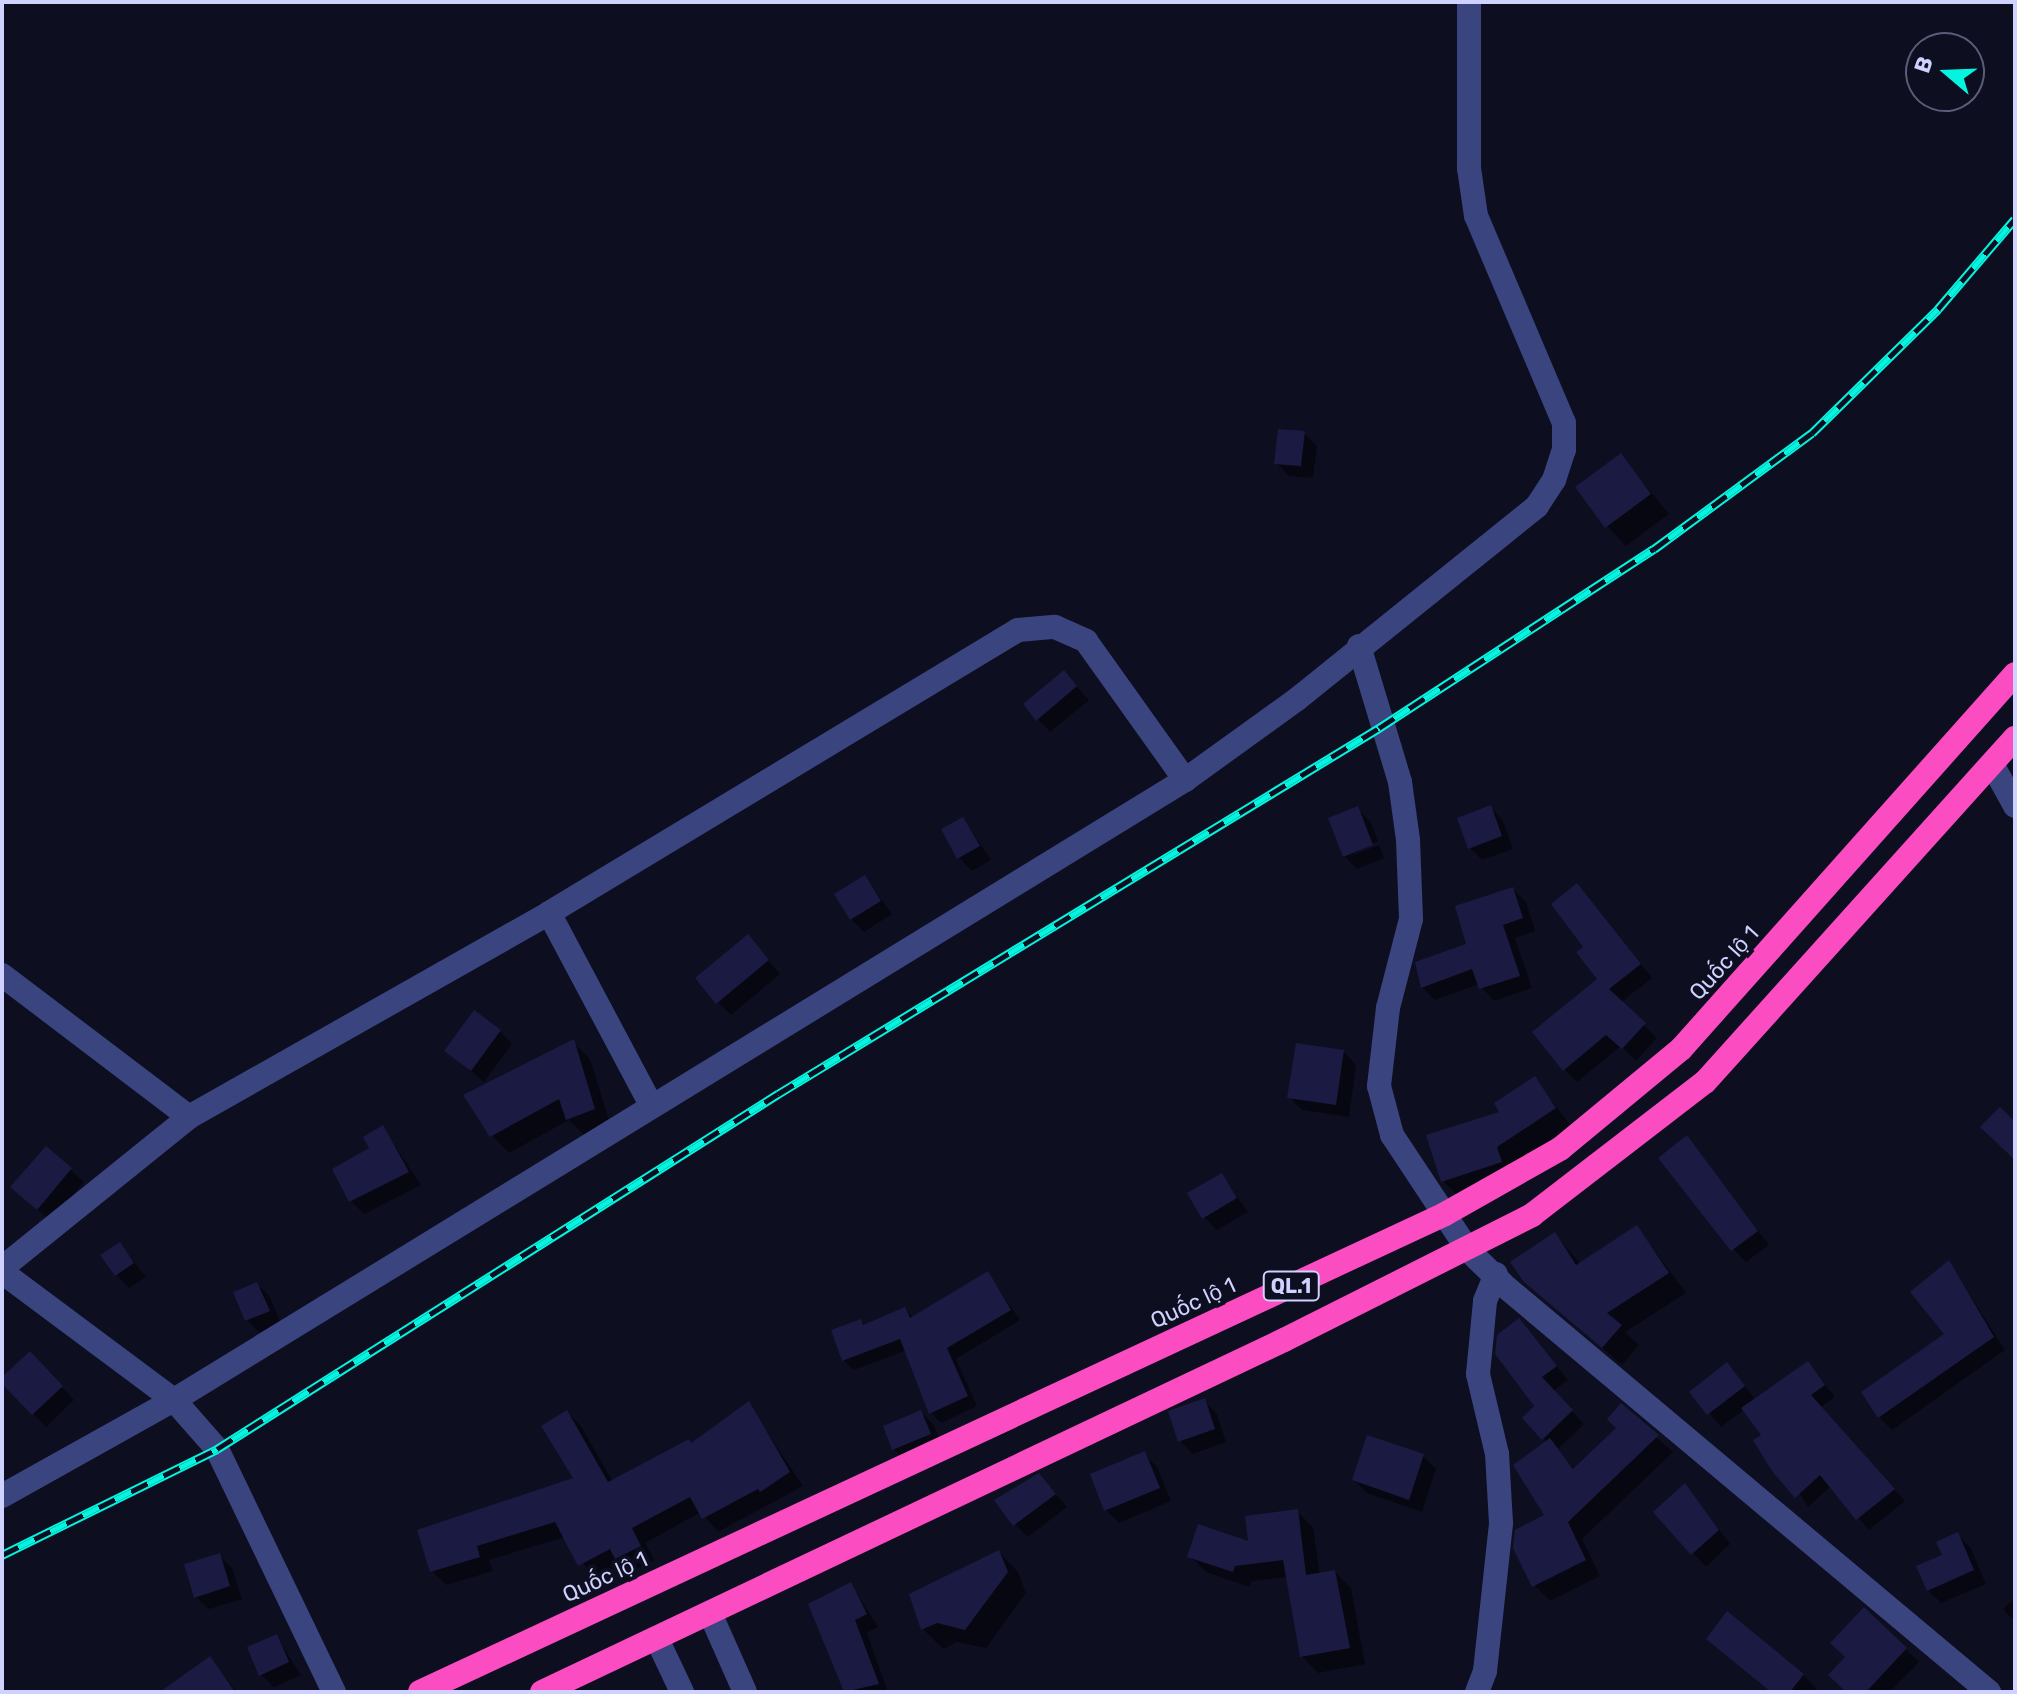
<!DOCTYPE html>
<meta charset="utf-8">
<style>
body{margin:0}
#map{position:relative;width:2017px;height:1694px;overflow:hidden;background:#0e0e21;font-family:Rubik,sans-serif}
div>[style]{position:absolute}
.shadow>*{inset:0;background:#0007}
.building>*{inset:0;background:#1b1a42}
.minor>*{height:24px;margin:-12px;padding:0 12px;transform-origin:12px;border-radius:12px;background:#3a447f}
.highway>*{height:24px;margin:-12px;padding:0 12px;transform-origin:12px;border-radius:12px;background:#fb4dc1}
.rail>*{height:9px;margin-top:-4.5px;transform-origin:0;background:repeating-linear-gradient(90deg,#0e0e21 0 18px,#05f4df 0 36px);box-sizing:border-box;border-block:2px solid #05f4df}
span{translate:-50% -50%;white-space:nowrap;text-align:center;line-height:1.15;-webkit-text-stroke:8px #0e0e21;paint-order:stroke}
.shield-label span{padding:2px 6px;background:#0e0e21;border:2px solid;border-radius:6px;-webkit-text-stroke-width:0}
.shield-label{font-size:20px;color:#cfd2fe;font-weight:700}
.street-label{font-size:22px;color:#cfd2fe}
.frame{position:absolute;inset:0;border:4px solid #cfd2fe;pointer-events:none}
.north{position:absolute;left:1905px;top:32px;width:80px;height:80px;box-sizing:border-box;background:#0e0e21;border:2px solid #5b5c79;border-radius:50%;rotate:289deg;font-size:22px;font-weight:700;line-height:32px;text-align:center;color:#cfd2fe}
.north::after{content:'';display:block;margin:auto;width:28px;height:36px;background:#05f4df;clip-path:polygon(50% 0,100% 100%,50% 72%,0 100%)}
</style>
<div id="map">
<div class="shadow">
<div style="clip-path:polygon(1304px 433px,1317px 446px,1313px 478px,1289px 476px,1276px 463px)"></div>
<div style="clip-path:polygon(1621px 456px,1669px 514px,1626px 546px,1607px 526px)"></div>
<div style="clip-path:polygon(1064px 673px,1089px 700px,1050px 732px,1038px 719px)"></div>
<div style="clip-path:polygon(1491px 808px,1503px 821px,1513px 849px,1482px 860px,1470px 848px)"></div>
<div style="clip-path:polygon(1357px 809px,1370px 821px,1378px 841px,1348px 857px,1379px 845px,1384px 858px,1357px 869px,1344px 856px)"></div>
<div style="clip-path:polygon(963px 819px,991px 860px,972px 871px,959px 858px)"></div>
<div style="clip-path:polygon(865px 877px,892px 914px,864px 932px,851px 919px)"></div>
<div style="clip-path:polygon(1577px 886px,1652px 978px,1620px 1003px,1657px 1038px,1636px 1061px,1621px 1046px,1577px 1082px,1564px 1069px,1600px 979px,1586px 947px)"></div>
<div style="clip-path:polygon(1513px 889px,1526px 902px,1535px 931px,1515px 938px,1532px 988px,1494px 1001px,1479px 984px,1435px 1000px,1422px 987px,1469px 945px)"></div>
<div style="clip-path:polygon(748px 937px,780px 974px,731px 1015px,718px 1002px)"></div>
<div style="clip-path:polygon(500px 1031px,512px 1044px,484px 1082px,447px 1051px)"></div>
<div style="clip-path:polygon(573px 1042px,590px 1059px,611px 1127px,585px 1136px,569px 1120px,509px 1153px,492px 1135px)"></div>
<div style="clip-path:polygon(1344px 1052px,1356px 1065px,1349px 1117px,1302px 1110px,1289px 1097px)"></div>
<div style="clip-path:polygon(1535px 1079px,1571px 1126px,1460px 1198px,1443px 1181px)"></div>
<div style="clip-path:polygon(383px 1128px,421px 1185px,364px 1214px,351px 1201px)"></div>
<div style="clip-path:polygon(1687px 1138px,1769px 1245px,1746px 1262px,1733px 1249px)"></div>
<div style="clip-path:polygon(46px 1148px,84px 1182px,51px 1221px,26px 1200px)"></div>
<div style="clip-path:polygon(1222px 1176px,1248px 1212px,1217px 1230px,1204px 1217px)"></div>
<div style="clip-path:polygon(1637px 1227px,1686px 1293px,1625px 1332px,1639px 1345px,1622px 1365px,1525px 1281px,1555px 1235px,1581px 1264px)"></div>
<div style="clip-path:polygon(120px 1244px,146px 1277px,129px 1288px,116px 1275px)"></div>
<div style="clip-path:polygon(1949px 1262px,2005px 1350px,1892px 1430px,1879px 1417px,1947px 1335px)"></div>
<div style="clip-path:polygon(988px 1274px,1020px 1320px,956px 1359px,977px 1406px,941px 1423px,931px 1413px,907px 1350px,854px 1370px,843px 1360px,860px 1321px,865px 1326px,905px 1309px,913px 1318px)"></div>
<div style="clip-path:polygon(257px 1284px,270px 1297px,281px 1324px,260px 1333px,247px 1320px,236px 1293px)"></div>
<div style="clip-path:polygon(1519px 1320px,1568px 1380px,1553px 1391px,1584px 1424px,1558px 1449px,1575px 1470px,1618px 1428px,1621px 1406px,1673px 1452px,1582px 1539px,1600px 1576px,1550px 1601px,1534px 1585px,1547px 1516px,1547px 1442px,1524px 1418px,1537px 1406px)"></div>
<div style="clip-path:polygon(30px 1354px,74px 1400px,46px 1427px,2px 1381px)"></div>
<div style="clip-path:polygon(1808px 1363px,1835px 1397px,1821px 1407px,1905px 1501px,1869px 1530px,1831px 1486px,1808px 1507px,1745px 1409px,1721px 1427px,1692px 1392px,1727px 1365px,1756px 1400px)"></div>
<div style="clip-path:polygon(1204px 1401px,1217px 1414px,1226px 1442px,1193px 1454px,1180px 1441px)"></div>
<div style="clip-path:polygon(748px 1404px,803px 1486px,718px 1532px,701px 1512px,645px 1543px,654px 1560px,630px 1572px,622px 1564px,594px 1579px,565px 1537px,489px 1560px,493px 1571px,446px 1585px,432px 1571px,576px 1479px,567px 1412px,581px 1426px,613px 1482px,692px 1445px)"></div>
<div style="clip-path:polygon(921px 1412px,934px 1425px,942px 1447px,907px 1462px,894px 1449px)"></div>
<div style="clip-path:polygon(1144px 1454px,1157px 1467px,1171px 1501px,1119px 1523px,1106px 1510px)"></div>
<div style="clip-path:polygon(1423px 1456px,1436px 1469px,1422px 1512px,1367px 1493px,1354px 1480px)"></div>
<div style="clip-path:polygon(1039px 1475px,1067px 1507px,1028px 1537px,1015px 1524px)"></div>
<div style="clip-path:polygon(1685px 1485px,1730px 1544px,1706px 1567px,1656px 1512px)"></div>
<div style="clip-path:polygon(1297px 1511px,1313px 1527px,1320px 1575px,1335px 1572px,1351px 1588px,1365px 1664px,1318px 1673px,1302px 1656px,1288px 1577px,1252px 1581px,1249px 1587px,1206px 1572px,1190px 1556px,1250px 1544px)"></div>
<div style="clip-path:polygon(1958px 1535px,1970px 1547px,1986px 1584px,1941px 1603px,1928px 1590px)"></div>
<div style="clip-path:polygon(999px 1552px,1018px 1572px,1026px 1593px,986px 1648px,957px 1642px,943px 1649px,923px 1629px)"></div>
<div style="clip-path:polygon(219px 1555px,232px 1568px,242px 1599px,209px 1609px,196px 1597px)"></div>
<div style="clip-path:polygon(851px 1585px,878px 1627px,867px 1633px,888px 1692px,846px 1692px,810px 1605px)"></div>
<div style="clip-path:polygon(2015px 1598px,2015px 1622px,2003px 1609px)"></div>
<div style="clip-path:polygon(1864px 1610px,1919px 1662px,1890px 1692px,1848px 1692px,1848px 1658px)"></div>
<div style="clip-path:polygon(276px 1636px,301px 1675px,274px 1687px,261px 1675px)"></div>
<div style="clip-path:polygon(209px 1658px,237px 1692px,164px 1692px)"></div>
<div style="clip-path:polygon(1803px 1675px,1816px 1688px,1813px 1692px,1772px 1692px)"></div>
</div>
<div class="building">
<div style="clip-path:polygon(1278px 429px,1305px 431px,1301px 466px,1274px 464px)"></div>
<div style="clip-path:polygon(1621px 453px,1651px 494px,1605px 528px,1575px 487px)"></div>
<div style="clip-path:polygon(1064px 670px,1077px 686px,1036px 721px,1023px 704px)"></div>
<div style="clip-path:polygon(1491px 805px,1502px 836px,1468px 849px,1457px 818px)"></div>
<div style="clip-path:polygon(1358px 806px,1373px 845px,1343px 857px,1328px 818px)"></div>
<div style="clip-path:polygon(963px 817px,980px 846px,957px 859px,941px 829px)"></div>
<div style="clip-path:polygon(865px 875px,881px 901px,850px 920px,834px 894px)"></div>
<div style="clip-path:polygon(1577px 883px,1641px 964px,1609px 989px,1646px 1023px,1622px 1049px,1606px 1035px,1563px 1071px,1532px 1032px,1597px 979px,1576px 952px,1583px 947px,1551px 904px)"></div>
<div style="clip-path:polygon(1513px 887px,1523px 918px,1503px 925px,1520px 976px,1479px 989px,1472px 969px,1421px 988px,1415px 962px,1466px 944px,1455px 906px)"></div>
<div style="clip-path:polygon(748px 934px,769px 960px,716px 1004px,695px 978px)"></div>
<div style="clip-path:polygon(474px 1010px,501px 1030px,471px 1071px,444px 1051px)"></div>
<div style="clip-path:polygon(574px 1039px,595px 1109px,566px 1120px,559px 1099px,490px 1137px,463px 1095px)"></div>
<div style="clip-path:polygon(1296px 1043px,1344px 1050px,1336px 1105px,1287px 1098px)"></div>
<div style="clip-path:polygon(1535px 1076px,1556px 1108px,1497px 1147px,1502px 1162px,1441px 1182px,1426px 1135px,1499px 1112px,1494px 1103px)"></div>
<div style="clip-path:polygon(2000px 1107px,2015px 1122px,2015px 1160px,1980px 1127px)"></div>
<div style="clip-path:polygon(383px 1125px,409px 1172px,349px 1202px,332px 1169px,369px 1148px,363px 1137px)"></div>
<div style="clip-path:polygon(1687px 1135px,1758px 1231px,1731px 1251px,1658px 1158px)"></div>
<div style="clip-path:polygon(46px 1146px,72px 1168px,37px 1210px,10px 1187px)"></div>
<div style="clip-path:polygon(1222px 1173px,1237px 1198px,1202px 1219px,1187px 1193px)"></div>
<div style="clip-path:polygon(1637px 1225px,1669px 1273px,1607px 1313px,1622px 1325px,1602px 1348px,1524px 1282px,1510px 1262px,1555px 1232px,1576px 1265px)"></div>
<div style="clip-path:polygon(120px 1242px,134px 1263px,115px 1276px,100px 1255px)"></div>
<div style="clip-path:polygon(1949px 1260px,1994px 1337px,1878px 1418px,1861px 1392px,1944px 1334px,1910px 1292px)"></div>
<div style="clip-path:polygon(988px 1271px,1011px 1310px,947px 1348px,968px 1396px,929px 1414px,900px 1339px,842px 1361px,831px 1330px,861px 1319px,863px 1325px,905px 1307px,910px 1318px)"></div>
<div style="clip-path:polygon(257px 1282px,270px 1311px,245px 1321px,233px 1292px)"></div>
<div style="clip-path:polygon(1519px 1318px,1557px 1366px,1542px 1377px,1573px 1410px,1542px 1440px,1522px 1418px,1534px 1406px,1495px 1354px,1497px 1335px)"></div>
<div style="clip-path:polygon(30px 1351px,63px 1386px,32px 1415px,2px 1384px,2px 1377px)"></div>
<div style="clip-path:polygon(1808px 1361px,1825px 1385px,1811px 1395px,1895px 1489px,1856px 1520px,1820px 1475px,1795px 1498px,1772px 1471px,1753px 1440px,1761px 1435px,1741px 1408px)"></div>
<div style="clip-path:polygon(1727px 1362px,1745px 1386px,1707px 1415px,1689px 1392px)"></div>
<div style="clip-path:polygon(1205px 1398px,1215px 1429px,1178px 1442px,1168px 1411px)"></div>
<div style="clip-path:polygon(749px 1401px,790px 1472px,760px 1492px,758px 1489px,702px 1519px,690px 1497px,632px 1528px,641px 1546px,615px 1559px,610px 1549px,578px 1566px,555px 1522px,477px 1546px,480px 1557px,430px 1572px,417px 1530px,573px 1478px,541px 1426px,567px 1410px,608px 1482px,689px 1439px,691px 1443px)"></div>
<div style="clip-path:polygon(1621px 1403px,1659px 1435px,1568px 1522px,1586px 1560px,1532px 1587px,1513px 1548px,1515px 1530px,1544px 1515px,1513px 1465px,1550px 1438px,1573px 1469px,1616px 1428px,1607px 1419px)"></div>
<div style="clip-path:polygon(921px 1410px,931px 1434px,892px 1450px,883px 1426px)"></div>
<div style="clip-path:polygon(1367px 1435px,1424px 1454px,1409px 1500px,1352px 1480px)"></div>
<div style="clip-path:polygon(1145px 1451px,1160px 1488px,1104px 1511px,1090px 1474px)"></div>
<div style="clip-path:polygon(1039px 1473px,1056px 1494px,1013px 1526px,994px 1500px)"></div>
<div style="clip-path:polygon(1685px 1483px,1719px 1530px,1691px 1555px,1653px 1512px)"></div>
<div style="clip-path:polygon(1298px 1509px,1306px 1575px,1335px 1570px,1350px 1648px,1300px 1657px,1283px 1560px,1235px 1566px,1233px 1572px,1187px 1557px,1198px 1524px,1248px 1541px,1245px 1516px)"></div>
<div style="clip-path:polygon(1958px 1532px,1974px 1570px,1927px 1591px,1916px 1566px,1942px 1555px,1936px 1542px)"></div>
<div style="clip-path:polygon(999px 1550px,1008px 1572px,965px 1630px,937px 1623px,921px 1630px,909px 1594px)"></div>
<div style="clip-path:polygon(220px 1553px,230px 1586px,194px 1598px,184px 1564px)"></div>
<div style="clip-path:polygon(851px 1582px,867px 1614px,855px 1620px,879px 1684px,844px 1692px,808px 1604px)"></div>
<div style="clip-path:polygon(1864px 1607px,1907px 1648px,1866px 1692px,1846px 1692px,1828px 1675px,1845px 1657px,1830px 1643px)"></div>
<div style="clip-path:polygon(1727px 1611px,1804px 1674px,1790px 1692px,1771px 1692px,1706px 1639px)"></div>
<div style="clip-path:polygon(277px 1634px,289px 1662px,259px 1676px,247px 1647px)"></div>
<div style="clip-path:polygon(210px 1656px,235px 1692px,160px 1692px)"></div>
</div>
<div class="minor">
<div style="left:1359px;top:646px;width:142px;rotate:73.2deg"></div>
<div style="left:1400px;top:782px;width:59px;rotate:82.1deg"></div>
<div style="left:1408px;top:840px;width:79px;rotate:87.8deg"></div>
<div style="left:1411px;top:919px;width:92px;rotate:104.5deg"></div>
<div style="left:1388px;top:1008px;width:79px;rotate:96.6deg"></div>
<div style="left:1379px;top:1086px;width:51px;rotate:75.1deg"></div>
<div style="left:1392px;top:1135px;width:138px;rotate:56.5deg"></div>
<div style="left:1468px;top:1250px;width:54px;rotate:44.3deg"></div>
<div style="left:1507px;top:1288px;width:629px;rotate:39.97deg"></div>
<div style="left:1992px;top:764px;width:48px;rotate:61.3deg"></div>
<div style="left:549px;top:913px;width:217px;rotate:62deg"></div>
<div style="left:2px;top:975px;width:235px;rotate:37.2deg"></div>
<div style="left:2px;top:1268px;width:240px;rotate:-38.9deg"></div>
<div style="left:189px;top:1117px;width:414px;rotate:-29.5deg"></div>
<div style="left:549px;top:913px;width:548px;rotate:-31.11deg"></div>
<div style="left:1018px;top:630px;width:37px;rotate:-5deg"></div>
<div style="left:1055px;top:627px;width:34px;rotate:24deg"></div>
<div style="left:1086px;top:641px;width:171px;rotate:54.5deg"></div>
<div style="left:2px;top:1272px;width:214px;rotate:36.7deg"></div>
<div style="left:174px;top:1400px;width:65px;rotate:48.7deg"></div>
<div style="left:217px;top:1449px;width:270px;rotate:64.3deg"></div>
<div style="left:2px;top:1496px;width:197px;rotate:-29.2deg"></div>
<div style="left:174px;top:1400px;width:1186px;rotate:-31.52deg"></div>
<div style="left:1185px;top:780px;width:137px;rotate:-35.8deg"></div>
<div style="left:1296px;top:700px;width:309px;rotate:-38.8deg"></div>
<div style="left:1537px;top:506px;width:31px;rotate:-57deg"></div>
<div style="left:1554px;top:480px;width:32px;rotate:-72deg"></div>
<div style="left:1564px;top:450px;width:27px;rotate:-90deg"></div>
<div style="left:1564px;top:423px;width:225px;rotate:-113deg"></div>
<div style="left:1476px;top:216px;width:49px;rotate:-98.3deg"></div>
<div style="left:1469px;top:168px;width:166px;rotate:-90deg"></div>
<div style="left:710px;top:1613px;width:86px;rotate:66.1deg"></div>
<div style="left:657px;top:1639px;width:59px;rotate:64.7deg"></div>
<div style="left:1477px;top:1692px;width:22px;rotate:-69deg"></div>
<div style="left:1485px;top:1671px;width:149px;rotate:-83.8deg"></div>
<div style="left:1501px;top:1523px;width:69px;rotate:-93.3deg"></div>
<div style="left:1497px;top:1454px;width:82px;rotate:-103.4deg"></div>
<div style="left:1478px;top:1374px;width:73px;rotate:-84.5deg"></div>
<div style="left:1485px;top:1301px;width:29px;rotate:-68deg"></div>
</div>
<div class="highway">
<div style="left:420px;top:1692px;width:1131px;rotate:-25deg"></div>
<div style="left:1445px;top:1214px;width:132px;rotate:-29.5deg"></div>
<div style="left:1560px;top:1149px;width:157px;rotate:-39.6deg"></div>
<div style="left:1681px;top:1049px;width:502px;rotate:-48.31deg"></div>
<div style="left:542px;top:1692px;width:821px;rotate:-25.38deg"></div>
<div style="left:1284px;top:1340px;width:278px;rotate:-26.7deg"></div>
<div style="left:1532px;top:1215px;width:218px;rotate:-37.6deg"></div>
<div style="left:1705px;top:1082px;width:463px;rotate:-48deg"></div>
</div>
<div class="rail">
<div style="left:2px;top:1555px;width:240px;rotate:-26.2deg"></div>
<div style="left:217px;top:1449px;width:664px;rotate:-32.33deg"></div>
<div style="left:778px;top:1094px;width:704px;rotate:-31.34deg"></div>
<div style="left:1379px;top:728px;width:328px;rotate:-33.1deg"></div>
<div style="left:1654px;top:549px;width:196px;rotate:-36.3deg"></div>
<div style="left:1812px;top:433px;width:177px;rotate:-44.5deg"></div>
<div style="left:1938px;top:309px;width:118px;rotate:-49.5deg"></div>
</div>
<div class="shield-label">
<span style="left:1291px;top:1286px">QL.1</span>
</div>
<div class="street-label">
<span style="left:1724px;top:963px;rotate:-48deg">Quốc lộ 1</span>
<span style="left:1193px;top:1303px;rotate:-25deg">Quốc lộ 1</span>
<span style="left:605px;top:1577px;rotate:-25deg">Quốc lộ 1</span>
</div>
<div class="frame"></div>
<div class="north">B</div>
</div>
